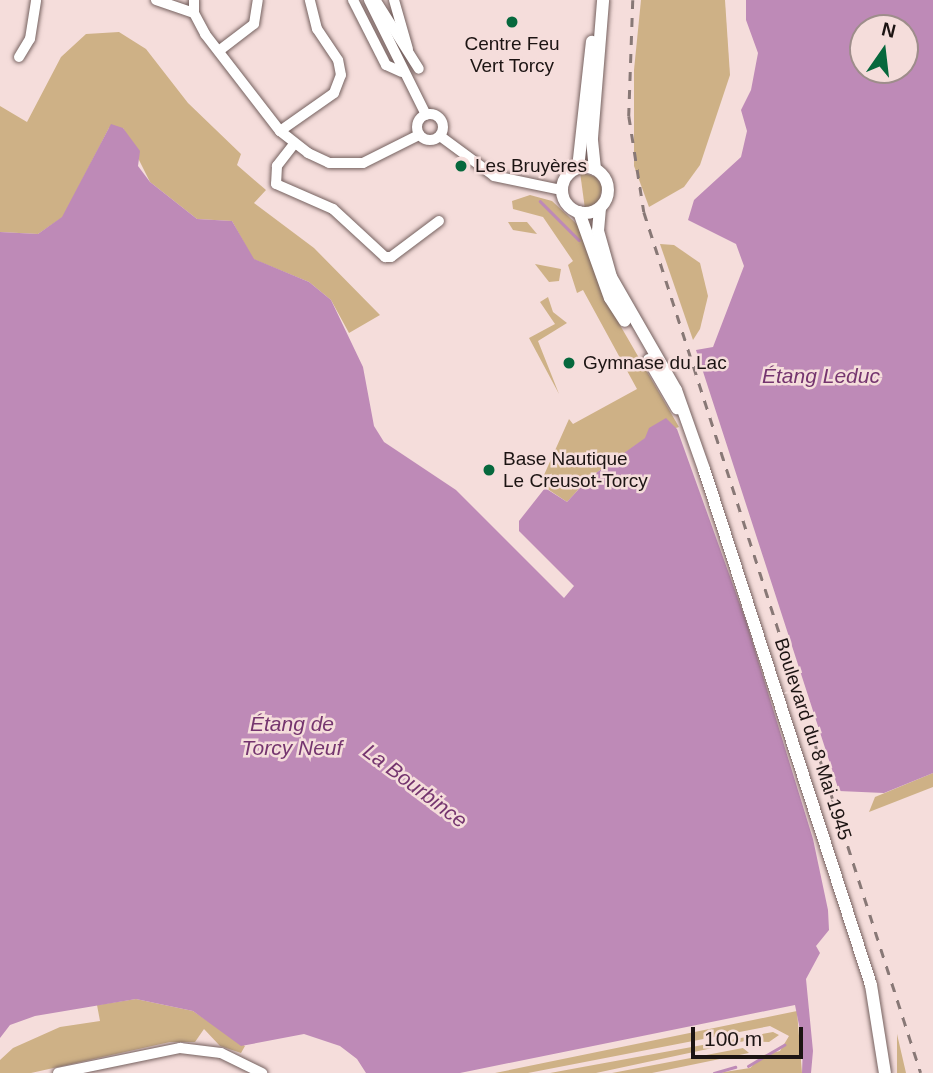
<!DOCTYPE html>
<meta charset="utf-8">
<style>
body{margin:0}
#map{position:relative;width:933px;height:1073px;overflow:hidden;background:#f5dddb;font-family:Helvetica,sans-serif}
div>[style]{position:absolute}
.green>*{inset:0;background:#ceb186}
.water>*{inset:0;background:#be8ab7}
.stream>*{height:2.5px;margin:-1.25px;padding:0 1.25px;transform-origin:1.25px;border-radius:1.25px;background:#be8ab7}
.roads{filter:drop-shadow(0 0 2px #75615f) drop-shadow(0 0 2px #75615f)}
.minor>*{height:10px;margin:-5px;padding:0 5px;transform-origin:5px;border-radius:5px;background:#fff}
.minor>.ring{margin:-5px;padding:0;box-sizing:content-box;background:none;border:10px solid #fff;border-radius:50%}
.major>*{height:12px;margin:-6px;padding:0 6px;transform-origin:6px;border-radius:6px;background:#fff}
.major>.ring{margin:-6px;padding:0;box-sizing:content-box;background:none;border:12px solid #fff;border-radius:50%}
.rail>*{height:2.5px;margin-top:-1.25px;transform-origin:0;background:repeating-linear-gradient(90deg,#887876 0 9px,transparent 0 18px)}
.dots>*{width:19px;height:19px;translate:-50% -50%;box-sizing:border-box;border:4px solid #f5dddb;border-radius:50%}
span{translate:-50% -50%;white-space:nowrap;text-align:center;line-height:1.15;-webkit-text-stroke:5px #f5dddb;paint-order:stroke}
.poi-label{font-size:19px;color:#1c1413}
.left{translate:0 -50%;text-align:left}
.street-label{font-size:19px;color:#1c1413}
.water-label{font-size:21px;color:#75356f;font-style:italic}
.north{position:absolute;left:849px;top:14px;width:70px;height:70px;box-sizing:border-box;background:#f5dddb;border:2px solid #9e8d8b;border-radius:50%;rotate:14deg;font-size:19px;font-weight:700;line-height:28px;text-align:center;color:#1c1413}
.north::after{content:'';display:block;margin:auto;width:24px;height:32px;background:#06683d;clip-path:polygon(50% 0,100% 100%,50% 72%,0 100%)}
.scale{position:absolute;left:691px;top:1027px;width:112px;height:32px;box-sizing:border-box;border:4px solid #1c1413;border-top:0;padding-left:9px;font-size:21px;line-height:24px;white-space:nowrap;color:#1c1413;-webkit-text-stroke:5px #f5dddb;paint-order:stroke}
</style>
<div id="map">
<div class="green">
<div style="clip-path:polygon(641px 0,725px 0,730px 75px,700px 165px,684px 187px,649px 207px,634px 166px,634px 70px)"></div>
<div style="clip-path:polygon(119px 32px,146px 49px,188px 103px,241px 154px,237px 165px,266px 190px,254px 203px,314px 248px,380px 315px,349px 333px,331px 300px,309px 282px,253px 259px,232px 221px,197px 219px,150px 182px,123px 128px,109px 128px,63px 217px,38px 234px,0 232px,0 106px,27px 122px,61px 57px,86px 34px)"></div>
<div style="clip-path:polygon(580px 172px,596px 177px,602px 186px,599px 202px,585px 209px)"></div>
<div style="clip-path:polygon(530px 195px,552px 201px,582px 229px,602px 294px,679px 427px,646px 438px,589px 478px,567px 502px,540px 484px,569px 419px,573px 424px,637px 389px,583px 290px,577px 293px,568px 265px,573px 261px,543px 217px,513px 209px,512px 201px)"></div>
<div style="clip-path:polygon(508px 222px,527px 222px,537px 234px,513px 230px)"></div>
<div style="clip-path:polygon(660px 244px,674px 245px,700px 263px,708px 296px,700px 329px,693px 340px)"></div>
<div style="clip-path:polygon(535px 264px,561px 269px,559px 281px,549px 282px)"></div>
<div style="clip-path:polygon(548px 297px,553px 312px,567px 323px,538px 341px,559px 394px,529px 338px,555px 324px,540px 302px)"></div>
<div style="clip-path:polygon(933px 773px,933px 787px,869px 812px,875px 797px)"></div>
<div style="clip-path:polygon(136px 999px,193px 1011px,245px 1046px,241px 1053px,220px 1046px,204px 1029px,195px 1042px,170px 1042px,31px 1073px,0 1073px,0 1060px,13px 1048px,60px 1027px,100px 1021px,97px 1005px)"></div>
<div style="clip-path:polygon(797px 1011px,802px 1073px,718px 1073px,750px 1068px,764px 1055px,780px 1051px,789px 1036px,770px 1026px,528px 1073px,495px 1073px)"></div>
<div style="clip-path:polygon(773px 1032px,779px 1035px,769px 1042px,745px 1041px,596px 1073px,550px 1073px)"></div>
<div style="clip-path:polygon(897px 1034px,906px 1073px,897px 1073px)"></div>
<div style="clip-path:polygon(743px 1048px,749px 1053px,652px 1073px,612px 1073px)"></div>
</div>
<div class="water">
<div style="clip-path:polygon(evenodd,746px 0,933px 0,933px 773px,884px 793px,839px 791px,696px 350px,713px 347px,744px 266px,736px 244px,688px 220px,694px 200px,741px 157px,747px 131px,741px 110px,751px 90px,758px 53px,746px 20px,746px 0,905px 28px,905px 70px,863px 70px,863px 28px,905px 28px)"></div>
<div style="clip-path:polygon(111px 124px,123px 128px,140px 151px,138px 166px,150px 182px,197px 219px,232px 221px,254px 259px,309px 282px,331px 300px,363px 367px,374px 426px,384px 442px,456px 490px,564px 598px,574px 586px,519px 531px,519px 521px,545px 488px,567px 502px,589px 478px,645px 438px,649px 428px,666px 418px,677px 429px,746px 621px,813px 839px,828px 910px,829px 930px,816px 946px,820px 953px,806px 979px,813px 1051px,811px 1073px,802px 1073px,803px 1045px,795px 1005px,460px 1073px,366px 1073px,357px 1059px,340px 1046px,304px 1034px,241px 1046px,193px 1011px,136px 999px,35px 1016px,10px 1025px,0 1038px,0 232px,38px 234px,62px 217px)"></div>
</div>
<div class="stream">
<div style="left:540px;top:201px;width:55px;rotate:45deg"></div>
<div style="left:748px;top:1066px;width:42px;rotate:-30.3deg"></div>
<div style="left:714px;top:1073px;width:22px;rotate:-16deg"></div>
</div>
<div class="roads">
<div class="minor">
<div style="left:156px;top:0;width:40px;rotate:18.9deg"></div>
<div style="left:194px;top:0;width:13px;rotate:90deg"></div>
<div style="left:194px;top:13px;width:24px;rotate:62deg"></div>
<div style="left:205px;top:34px;width:123px;rotate:52.3deg"></div>
<div style="left:280px;top:131px;width:36px;rotate:38deg"></div>
<div style="left:308px;top:153px;width:23px;rotate:25deg"></div>
<div style="left:329px;top:163px;width:34px"></div>
<div style="left:363px;top:163px;width:63px;rotate:-26.6deg"></div>
<div style="left:353px;top:0;width:73px;rotate:63.1deg"></div>
<div style="left:386px;top:65px;width:17px;rotate:24deg"></div>
<div style="left:369px;top:0;width:128px;rotate:63.6deg"></div>
<div style="left:394px;top:0;width:51px;rotate:74.1deg"></div>
<div style="left:376px;top:1px;width:80px;rotate:57.7deg"></div>
<div style="left:220px;top:50px;width:43px;rotate:-37.4deg"></div>
<div style="left:254px;top:24px;width:24px;rotate:-81deg"></div>
<div style="left:19px;top:57px;width:21px;rotate:-59deg"></div>
<div style="left:30px;top:39px;width:39px;rotate:-81deg"></div>
<div class="ring" style="left:417px;top:114px;width:16px;height:16px"></div>
<div style="left:280px;top:131px;width:66px;rotate:-35.1deg"></div>
<div style="left:334px;top:93px;width:19px;rotate:-69deg"></div>
<div style="left:341px;top:75px;width:15px;rotate:-101deg"></div>
<div style="left:338px;top:60px;width:37px;rotate:-124deg"></div>
<div style="left:317px;top:29px;width:30px;rotate:-104deg"></div>
<div style="left:440px;top:136px;width:67px;rotate:36.5deg"></div>
<div style="left:494px;top:176px;width:68px;rotate:11.8deg"></div>
<div style="left:294px;top:144px;width:28px;rotate:128deg"></div>
<div style="left:277px;top:166px;width:18px;rotate:93deg"></div>
<div style="left:276px;top:184px;width:62px;rotate:23.7deg"></div>
<div style="left:333px;top:209px;width:71px;rotate:42.7deg"></div>
<div style="left:385px;top:257px;width:6px"></div>
<div style="left:391px;top:257px;width:60px;rotate:-36.9deg"></div>
<div style="left:58px;top:1073px;width:125px;rotate:-11.6deg"></div>
<div style="left:180px;top:1048px;width:41px;rotate:7deg"></div>
<div style="left:221px;top:1053px;width:46px;rotate:26deg"></div>
</div>
<div class="major">
<div class="ring" style="left:562px;top:167px;width:34px;height:34px"></div>
<div style="left:578px;top:168px;width:127px;rotate:-83.7deg"></div>
<div style="left:595px;top:169px;width:31px;rotate:-96deg"></div>
<div style="left:592px;top:138px;width:138px;rotate:-85.4deg"></div>
<div style="left:600px;top:208px;width:23px;rotate:95deg"></div>
<div style="left:598px;top:231px;width:48px;rotate:74.2deg"></div>
<div style="left:611px;top:277px;width:130px;rotate:60.1deg"></div>
<div style="left:676px;top:390px;width:84px;rotate:70.5deg"></div>
<div style="left:704px;top:469px;width:542px;rotate:72.07deg"></div>
<div style="left:871px;top:985px;width:89px;rotate:81deg"></div>
<div style="left:579px;top:212px;width:91px;rotate:70.2deg"></div>
<div style="left:610px;top:298px;width:27px;rotate:57deg"></div>
<div style="left:649px;top:360px;width:56px;rotate:59.7deg"></div>
</div>
</div>
<div class="rail">
<div style="left:633px;top:0;width:116px;rotate:92deg"></div>
<div style="left:629px;top:116px;width:97px;rotate:81.1deg"></div>
<div style="left:644px;top:212px;width:904px;rotate:72.17deg"></div>
</div>
<div class="dots">
<div style="left:512px;top:22px;background:#06683d"></div>
<div style="left:461px;top:166px;background:#06683d"></div>
<div style="left:569px;top:363px;background:#06683d"></div>
<div style="left:489px;top:470px;background:#06683d"></div>
</div>
<div class="poi-label">
<span style="left:512px;top:55px">Centre Feu<br>Vert Torcy</span>
<span class="left" style="left:475px;top:166px">Les Bruyères</span>
<span class="left" style="left:583px;top:363px">Gymnase du Lac</span>
<span class="left" style="left:503px;top:470px">Base Nautique<br>Le Creusot-Torcy</span>
</div>
<div class="street-label">
<span style="left:813px;top:739px;rotate:72deg">Boulevard du 8 Mai 1945</span>
</div>
<div class="water-label">
<span style="left:821px;top:376px">Étang Leduc</span>
<span style="left:292px;top:736px">Étang de<br>Torcy Neuf</span>
<span style="left:415px;top:786px;rotate:37deg">La Bourbince</span>
</div>
<div class="north">N</div>
<div class="scale">100 m</div>
</div>
